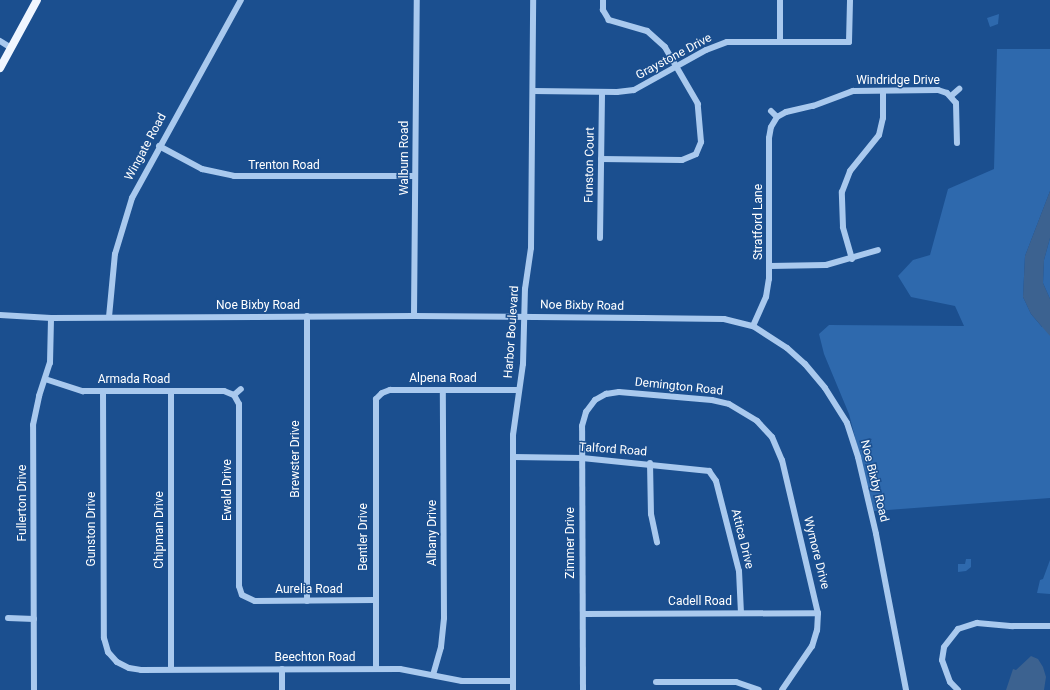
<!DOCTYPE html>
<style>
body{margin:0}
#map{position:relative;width:1050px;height:690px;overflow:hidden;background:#1b4f8f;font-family:Roboto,sans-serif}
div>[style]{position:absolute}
.green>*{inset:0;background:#2e69ad}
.water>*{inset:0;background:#3c6290}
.minor>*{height:6px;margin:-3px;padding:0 3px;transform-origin:3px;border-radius:3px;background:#a9c9ee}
.major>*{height:8px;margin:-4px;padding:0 4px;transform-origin:4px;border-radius:4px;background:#f0f6ff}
span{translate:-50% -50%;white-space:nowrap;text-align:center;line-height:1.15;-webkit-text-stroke:3px #1b4f8f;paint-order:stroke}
.street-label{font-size:12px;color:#fff}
</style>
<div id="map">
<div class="green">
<div style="clip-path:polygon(999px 14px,998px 24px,990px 27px,987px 18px)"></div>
<div style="clip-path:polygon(997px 49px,1050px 49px,1050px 191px,1025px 256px,1023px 297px,1031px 314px,1042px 327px,1050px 327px,1050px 498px,874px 511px,849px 414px,824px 354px,819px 334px,829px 325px,964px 326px,955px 306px,911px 297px,898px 276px,913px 260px,930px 255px,948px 189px,994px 169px)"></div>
<div style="clip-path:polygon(1050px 238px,1050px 299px,1043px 283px,1044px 260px)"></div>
<div style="clip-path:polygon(966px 559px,971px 559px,971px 567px,966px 571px,958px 572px,958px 564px,965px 564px)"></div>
<div style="clip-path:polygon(1050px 560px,1050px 594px,1037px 593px,1040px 580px,1043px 579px)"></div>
</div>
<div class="water">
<div style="clip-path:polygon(1050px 191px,1050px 238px,1044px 260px,1043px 283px,1050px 299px,1050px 336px,1031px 314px,1023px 297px,1025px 256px)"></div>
<div style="clip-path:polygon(1031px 656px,1038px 659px,1043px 667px,1046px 677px,1044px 690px,1006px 690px,1013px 669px,1016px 670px)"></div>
</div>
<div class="minor">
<div style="left:0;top:41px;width:13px;rotate:32deg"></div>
<div style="left:780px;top:41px;width:41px;rotate:-90deg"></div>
<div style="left:533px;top:91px;width:84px;rotate:0.7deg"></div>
<div style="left:617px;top:92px;width:17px;rotate:-7deg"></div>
<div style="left:634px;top:90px;width:82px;rotate:-29.1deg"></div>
<div style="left:706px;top:50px;width:22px;rotate:-21deg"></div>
<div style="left:727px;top:42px;width:122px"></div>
<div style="left:849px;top:42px;width:42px;rotate:-88.6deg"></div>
<div style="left:951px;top:96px;width:11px;rotate:-41deg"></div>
<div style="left:771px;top:111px;width:8px;rotate:45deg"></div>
<div style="left:159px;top:146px;width:49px;rotate:28.1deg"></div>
<div style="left:202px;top:169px;width:33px;rotate:12deg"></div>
<div style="left:234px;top:176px;width:181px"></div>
<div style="left:601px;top:159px;width:81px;rotate:0.7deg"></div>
<div style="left:682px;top:160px;width:15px;rotate:-23deg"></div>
<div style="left:696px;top:154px;width:13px;rotate:-67deg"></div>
<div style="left:701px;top:142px;width:38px;rotate:-95deg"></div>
<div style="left:698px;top:104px;width:66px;rotate:-120.1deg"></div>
<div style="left:665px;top:47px;width:24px;rotate:-138deg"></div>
<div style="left:647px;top:31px;width:40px;rotate:-164deg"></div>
<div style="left:609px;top:20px;width:12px;rotate:-121deg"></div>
<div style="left:603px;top:10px;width:10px;rotate:-90deg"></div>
<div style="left:600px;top:238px;width:146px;rotate:-89.2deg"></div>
<div style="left:852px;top:259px;width:33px;rotate:-106deg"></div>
<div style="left:843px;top:227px;width:35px;rotate:-92deg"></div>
<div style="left:842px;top:192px;width:22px;rotate:-69deg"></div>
<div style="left:850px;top:171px;width:46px;rotate:-51.1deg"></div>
<div style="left:879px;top:135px;width:17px;rotate:-77deg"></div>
<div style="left:883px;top:118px;width:27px;rotate:-90deg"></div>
<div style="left:770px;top:266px;width:56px;rotate:-1deg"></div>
<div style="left:826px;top:265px;width:54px;rotate:-16.1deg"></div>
<div style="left:0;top:315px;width:51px;rotate:3.4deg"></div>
<div style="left:51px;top:318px;width:363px;rotate:-0.3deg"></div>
<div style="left:414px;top:316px;width:228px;rotate:0.5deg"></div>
<div style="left:642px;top:318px;width:82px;rotate:0.7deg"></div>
<div style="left:724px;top:319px;width:30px;rotate:14deg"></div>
<div style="left:753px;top:326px;width:40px;rotate:32.9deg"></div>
<div style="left:787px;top:348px;width:24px;rotate:42deg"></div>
<div style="left:805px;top:364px;width:31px;rotate:50deg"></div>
<div style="left:825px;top:388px;width:41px;rotate:57.8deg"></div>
<div style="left:847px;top:423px;width:36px;rotate:72deg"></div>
<div style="left:858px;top:457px;width:79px;rotate:76.8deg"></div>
<div style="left:876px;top:534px;width:159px;rotate:79.1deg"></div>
<div style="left:307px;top:316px;width:285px;rotate:90deg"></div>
<div style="left:414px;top:316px;width:316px;rotate:-89.5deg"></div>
<div style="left:109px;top:317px;width:63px;rotate:-84.6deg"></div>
<div style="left:115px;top:254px;width:59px;rotate:-73.1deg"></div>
<div style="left:132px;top:198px;width:226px;rotate:-61.2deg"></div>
<div style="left:753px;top:326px;width:32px;rotate:-66deg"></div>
<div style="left:766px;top:297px;width:18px;rotate:-81deg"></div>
<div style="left:769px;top:279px;width:141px;rotate:-90deg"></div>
<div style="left:769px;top:138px;width:11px;rotate:-80deg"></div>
<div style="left:771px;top:127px;width:12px;rotate:-59deg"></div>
<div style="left:777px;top:117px;width:10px;rotate:-29deg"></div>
<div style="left:786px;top:112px;width:28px;rotate:-13deg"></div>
<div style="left:813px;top:106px;width:43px;rotate:-20.6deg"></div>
<div style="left:853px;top:91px;width:85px;rotate:-0.7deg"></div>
<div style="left:938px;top:90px;width:9px;rotate:18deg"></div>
<div style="left:947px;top:93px;width:13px;rotate:48deg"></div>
<div style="left:956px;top:103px;width:40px;rotate:88.6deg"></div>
<div style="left:45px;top:379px;width:40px;rotate:18deg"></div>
<div style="left:83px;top:391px;width:141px"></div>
<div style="left:224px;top:391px;width:11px;rotate:22deg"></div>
<div style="left:234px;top:395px;width:10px;rotate:61deg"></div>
<div style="left:239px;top:404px;width:182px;rotate:90deg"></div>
<div style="left:239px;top:586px;width:9px;rotate:72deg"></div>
<div style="left:242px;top:595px;width:14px;rotate:25deg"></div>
<div style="left:255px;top:601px;width:120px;rotate:-0.5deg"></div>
<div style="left:171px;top:391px;width:278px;rotate:90deg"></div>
<div style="left:103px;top:392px;width:246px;rotate:89.8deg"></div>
<div style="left:104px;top:638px;width:15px;rotate:74deg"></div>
<div style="left:108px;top:652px;width:13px;rotate:48deg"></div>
<div style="left:117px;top:662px;width:13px;rotate:27deg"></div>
<div style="left:129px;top:668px;width:12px;rotate:9deg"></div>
<div style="left:141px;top:670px;width:259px;rotate:-0.2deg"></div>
<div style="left:400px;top:669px;width:63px;rotate:11deg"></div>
<div style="left:462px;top:681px;width:51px"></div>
<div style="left:234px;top:395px;width:9px;rotate:-41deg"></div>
<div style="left:513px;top:457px;width:69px;rotate:0.8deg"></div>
<div style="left:582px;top:458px;width:128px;rotate:5.8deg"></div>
<div style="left:709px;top:471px;width:12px;rotate:55deg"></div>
<div style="left:716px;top:481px;width:93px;rotate:75.7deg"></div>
<div style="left:739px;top:571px;width:42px;rotate:87.3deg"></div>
<div style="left:650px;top:463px;width:51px;rotate:88.9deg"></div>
<div style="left:651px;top:514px;width:29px;rotate:78deg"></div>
<div style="left:583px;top:614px;width:235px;rotate:-0.2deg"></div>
<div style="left:8px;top:618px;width:26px;rotate:2deg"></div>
<div style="left:376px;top:668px;width:269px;rotate:-90deg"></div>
<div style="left:376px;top:399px;width:8px;rotate:-45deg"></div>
<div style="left:382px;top:393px;width:9px;rotate:-21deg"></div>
<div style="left:390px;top:390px;width:129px"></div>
<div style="left:282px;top:669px;width:21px;rotate:90deg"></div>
<div style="left:433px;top:675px;width:29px;rotate:-74deg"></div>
<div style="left:441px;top:647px;width:29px;rotate:-84deg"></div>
<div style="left:444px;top:618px;width:228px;rotate:-90.3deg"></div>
<div style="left:656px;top:682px;width:80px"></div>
<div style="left:736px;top:682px;width:24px;rotate:19deg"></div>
<div style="left:34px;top:690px;width:265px;rotate:-90.2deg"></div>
<div style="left:33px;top:425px;width:30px;rotate:-78deg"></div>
<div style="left:39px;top:396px;width:35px;rotate:-72deg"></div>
<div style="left:50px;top:363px;width:45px;rotate:-88.7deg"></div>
<div style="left:513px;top:690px;width:255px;rotate:-90deg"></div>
<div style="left:513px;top:435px;width:72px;rotate:-82deg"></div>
<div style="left:523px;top:364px;width:75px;rotate:-88.5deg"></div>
<div style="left:525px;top:289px;width:41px;rotate:-81.7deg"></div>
<div style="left:531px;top:248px;width:248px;rotate:-89.5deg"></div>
<div style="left:583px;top:690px;width:264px;rotate:-90.2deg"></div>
<div style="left:582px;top:426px;width:15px;rotate:-74deg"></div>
<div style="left:586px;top:412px;width:15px;rotate:-53deg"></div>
<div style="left:595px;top:400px;width:13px;rotate:-29deg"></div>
<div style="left:606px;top:394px;width:13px;rotate:-9deg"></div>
<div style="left:619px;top:392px;width:93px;rotate:4.9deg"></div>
<div style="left:712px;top:400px;width:17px;rotate:13deg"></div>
<div style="left:729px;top:404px;width:33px;rotate:31deg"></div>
<div style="left:757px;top:421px;width:22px;rotate:47deg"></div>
<div style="left:772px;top:437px;width:25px;rotate:67deg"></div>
<div style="left:782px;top:460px;width:157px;rotate:76.8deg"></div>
<div style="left:818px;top:613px;width:17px;rotate:93deg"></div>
<div style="left:817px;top:630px;width:17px;rotate:107deg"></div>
<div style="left:812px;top:646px;width:53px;rotate:124.3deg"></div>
<div style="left:958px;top:690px;width:11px;rotate:-135deg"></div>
<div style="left:950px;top:682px;width:23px;rotate:-110deg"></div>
<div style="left:942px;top:660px;width:13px;rotate:-81deg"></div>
<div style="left:944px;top:647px;width:23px;rotate:-52deg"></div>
<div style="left:958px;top:629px;width:20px;rotate:-18deg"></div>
<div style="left:977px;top:623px;width:36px;rotate:5deg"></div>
<div style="left:1013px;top:626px;width:37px"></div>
</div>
<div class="major">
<div style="left:0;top:68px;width:77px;rotate:-61.4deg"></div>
</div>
<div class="street-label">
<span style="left:674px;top:57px;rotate:-28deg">Graystone Drive</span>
<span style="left:898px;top:81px">Windridge Drive</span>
<span style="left:146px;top:147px;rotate:-62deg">Wingate Road</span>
<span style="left:405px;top:158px;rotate:-90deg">Walburn Road</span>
<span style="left:590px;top:165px;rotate:-89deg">Funston Court</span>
<span style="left:284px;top:166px">Trenton Road</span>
<span style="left:759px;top:222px;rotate:-90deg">Stratford Lane</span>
<span style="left:258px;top:306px">Noe Bixby Road</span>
<span style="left:582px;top:306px;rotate:1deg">Noe Bixby Road</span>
<span style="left:512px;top:332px;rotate:-86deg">Harbor Boulevard</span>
<span style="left:443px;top:379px">Alpena Road</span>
<span style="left:134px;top:380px">Armada Road</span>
<span style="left:679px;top:387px;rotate:6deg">Demington Road</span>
<span style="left:613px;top:450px;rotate:4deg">Talford Road</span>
<span style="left:296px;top:459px;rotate:-90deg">Brewster Drive</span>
<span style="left:874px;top:481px;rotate:76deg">Noe Bixby Road</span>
<span style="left:228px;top:490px;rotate:-90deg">Ewald Drive</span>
<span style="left:23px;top:503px;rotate:-90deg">Fullerton Drive</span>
<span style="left:92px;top:529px;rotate:-90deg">Gunston Drive</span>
<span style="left:160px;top:530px;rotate:-90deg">Chipman Drive</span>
<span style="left:433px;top:533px;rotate:-90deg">Albany Drive</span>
<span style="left:364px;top:537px;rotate:-90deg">Bentler Drive</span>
<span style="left:742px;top:539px;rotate:76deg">Attica Drive</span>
<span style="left:571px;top:543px;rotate:-90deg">Zimmer Drive</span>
<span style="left:816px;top:553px;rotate:76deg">Wymore Drive</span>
<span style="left:309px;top:590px">Aurelia Road</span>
<span style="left:700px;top:602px">Cadell Road</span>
<span style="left:315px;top:658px">Beechton Road</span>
</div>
</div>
